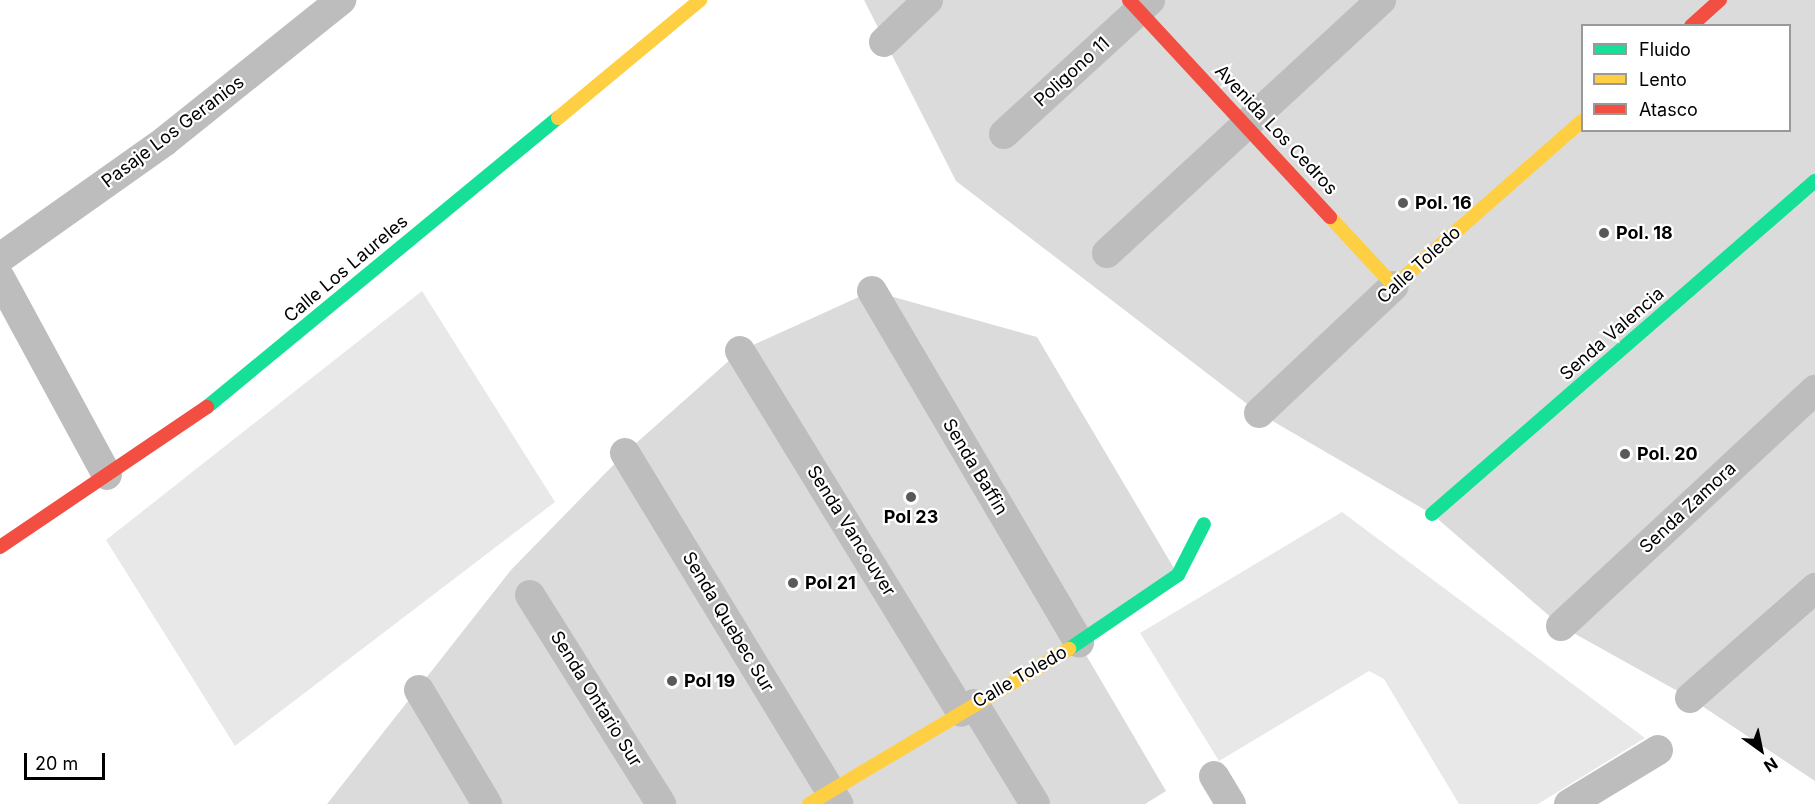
<!DOCTYPE html>
<style>
body{margin:0}
#map{position:relative;width:1815px;height:804px;overflow:hidden;background:#fff;font-family:Inter,sans-serif}
div>[style]{position:absolute}
.green>*{inset:0;background:#e8e8e8}
.building>*{inset:0;background:#dbdbdb}
.street>*{height:30px;margin:-15px;padding:0 15px;transform-origin:15px;border-radius:15px;background:#bdbdbd}
.fast>*{height:14px;margin:-7px;padding:0 7px;transform-origin:7px;border-radius:7px;background:#16e098}
.slow>*{height:14px;margin:-7px;padding:0 7px;transform-origin:7px;border-radius:7px;background:#ffcf43}
.jam>*{height:14px;margin:-7px;padding:0 7px;transform-origin:7px;border-radius:7px;background:#f24e42}
.dots>*{width:16px;height:16px;translate:-50% -50%;box-sizing:border-box;border:3px solid #fff;border-radius:50%}
span{translate:-50% -50%;white-space:nowrap;text-align:center;line-height:1.15;-webkit-text-stroke:4.5px #fff;paint-order:stroke}
.street-label{font-size:18px;color:#000}
.poi-label{font-size:18px;color:#000;font-weight:700}
.left{translate:0 -50%;text-align:left}
.legend{position:absolute;left:1581px;top:24px;width:210px;height:108px;box-sizing:border-box;background:#fff;border:2px solid #999;margin:0;padding:8px 10px;list-style:none;font-size:18px;color:#000}
.legend li{display:flex;align-items:center;gap:12px;height:30px}
.legend b{width:30px;border:2px solid #999}
.north{position:absolute;left:1731px;top:720px;width:60px;height:60px;-webkit-text-stroke:4px #fff;paint-order:stroke;rotate:147deg;font-size:16px;font-weight:700;line-height:24px;text-align:center;color:#000}
.north::after{content:'';display:block;margin:auto;width:21px;height:27px;background:#000;clip-path:polygon(50% 0,100% 100%,50% 72%,0 100%)}
.scale{position:absolute;left:24px;top:753px;width:81px;height:27px;box-sizing:border-box;border:3px solid #000;border-top:0;padding-left:8px;font-size:18px;line-height:21px;white-space:nowrap;color:#000;-webkit-text-stroke:4px #fff;paint-order:stroke}
</style>
<div id="map">
<div class="green">
<div style="clip-path:polygon(422px 291px,555px 502px,235px 746px,106px 540px)"></div>
<div style="clip-path:polygon(1342px 512px,1645px 738px,1538px 804px,1459px 804px,1384px 679px,1369px 671px,1219px 761px,1140px 633px)"></div>
</div>
<div class="building">
<div style="clip-path:polygon(evenodd,864px 0,1815px 0,1815px 781px,1690px 698px,1561px 626px,1432px 514px,1259px 413px,956px 181px,864px 0,1582px 26px,1790px 26px,1790px 130px,1582px 130px,1582px 26px)"></div>
<div style="clip-path:polygon(872px 291px,1037px 337px,1178px 575px,1079px 643px,1166px 791px,1145px 804px,327px 804px,511px 570px,625px 453px,740px 351px)"></div>
</div>
<div class="street">
<div style="left:884px;top:42px;width:61px;rotate:-43.7deg"></div>
<div style="left:1004px;top:134px;width:198px;rotate:-42.5deg"></div>
<div style="left:1107px;top:253px;width:373px;rotate:-42.7deg"></div>
<div style="left:0;top:258px;width:202px;rotate:-35.3deg"></div>
<div style="left:165px;top:141px;width:226px;rotate:-38.7deg"></div>
<div style="left:0;top:278px;width:224px;rotate:61.5deg"></div>
<div style="left:872px;top:291px;width:408px;rotate:59.5deg"></div>
<div style="left:740px;top:351px;width:423px;rotate:58.5deg"></div>
<div style="left:1259px;top:413px;width:185px;rotate:-43.3deg"></div>
<div style="left:625px;top:453px;width:411px;rotate:58.7deg"></div>
<div style="left:530px;top:595px;width:247px;rotate:57.9deg"></div>
<div style="left:1561px;top:626px;width:347px;rotate:-42.9deg"></div>
<div style="left:419px;top:690px;width:133px;rotate:59.2deg"></div>
<div style="left:1690px;top:698px;width:167px;rotate:-41.3deg"></div>
<div style="left:974px;top:704px;width:117px;rotate:58.6deg"></div>
<div style="left:1214px;top:776px;width:33px;rotate:59deg"></div>
<div style="left:1569px;top:804px;width:104px;rotate:-31.2deg"></div>
</div>
<div class="fast">
<div style="left:207px;top:407px;width:455px;rotate:-39.5deg"></div>
<div style="left:1432px;top:514px;width:508px;rotate:-41.01deg"></div>
<div style="left:1069px;top:649px;width:132px;rotate:-34.2deg"></div>
<div style="left:1178px;top:575px;width:57px;rotate:-63deg"></div>
</div>
<div class="slow">
<div style="left:558px;top:118px;width:185px;rotate:-39.7deg"></div>
<div style="left:1330px;top:217px;width:94px;rotate:47.2deg"></div>
<div style="left:1394px;top:286px;width:250px;rotate:-41.3deg"></div>
<div style="left:809px;top:804px;width:303px;rotate:-30.8deg"></div>
</div>
<div class="jam">
<div style="left:1129px;top:0;width:296px;rotate:47.2deg"></div>
<div style="left:1691px;top:26px;width:39px;rotate:-42deg"></div>
<div style="left:0;top:547px;width:250px;rotate:-34.1deg"></div>
</div>
<div class="dots">
<div style="left:1403px;top:203px;background:#595959"></div>
<div style="left:1604px;top:233px;background:#595959"></div>
<div style="left:1625px;top:454px;background:#595959"></div>
<div style="left:911px;top:497px;background:#595959"></div>
<div style="left:793px;top:583px;background:#595959"></div>
<div style="left:672px;top:681px;background:#595959"></div>
</div>
<div class="street-label">
<span style="left:1072px;top:72px;rotate:-42deg">Poligono 11</span>
<span style="left:1276px;top:130px;rotate:47deg">Avenida Los Cedros</span>
<span style="left:173px;top:132px;rotate:-37deg">Pasaje Los Geranios</span>
<span style="left:1419px;top:265px;rotate:-42deg">Calle Toledo</span>
<span style="left:346px;top:269px;rotate:-40deg">Calle Los Laureles</span>
<span style="left:1612px;top:334px;rotate:-41deg">Senda Valencia</span>
<span style="left:975px;top:467px;rotate:59deg">Senda Baffin</span>
<span style="left:1688px;top:508px;rotate:-43deg">Senda Zamora</span>
<span style="left:851px;top:531px;rotate:58deg">Senda Vancouver</span>
<span style="left:728px;top:622px;rotate:59deg">Senda Quebec Sur</span>
<span style="left:1020px;top:677px;rotate:-30deg">Calle Toledo</span>
<span style="left:596px;top:699px;rotate:58deg">Senda Ontario Sur</span>
</div>
<div class="poi-label">
<span class="left" style="left:1415px;top:203px">Pol. 16</span>
<span class="left" style="left:1616px;top:233px">Pol. 18</span>
<span class="left" style="left:1637px;top:454px">Pol. 20</span>
<span style="left:911px;top:517px">Pol 23</span>
<span class="left" style="left:805px;top:583px">Pol 21</span>
<span class="left" style="left:684px;top:681px">Pol 19</span>
</div>
<ul class="legend">
<li><b style="height:8px;background:#16e098"></b>Fluido</li>
<li><b style="height:8px;background:#ffcf43"></b>Lento</li>
<li><b style="height:8px;background:#f24e42"></b>Atasco</li>
</ul>
<div class="north">N</div>
<div class="scale">20 m</div>
</div>
